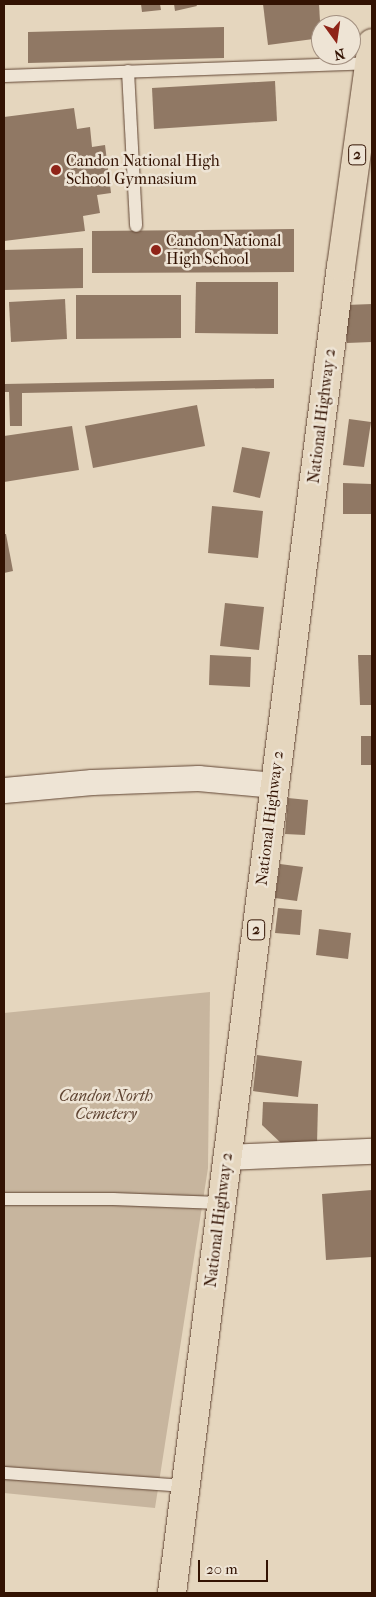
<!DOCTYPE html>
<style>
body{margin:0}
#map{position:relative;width:376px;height:1597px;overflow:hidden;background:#e5d6be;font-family:"IM FELL French Canon",serif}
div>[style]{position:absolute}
.green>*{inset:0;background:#c7b59e}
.building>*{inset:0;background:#907864}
.roads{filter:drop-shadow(0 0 1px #604432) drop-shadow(0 0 1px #604432)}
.lane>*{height:12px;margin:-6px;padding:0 6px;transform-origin:6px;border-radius:6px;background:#eee4d5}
.street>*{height:25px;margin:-12.5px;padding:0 12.5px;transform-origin:12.5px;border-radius:12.5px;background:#eee4d5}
.primary>*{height:28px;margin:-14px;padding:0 14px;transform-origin:14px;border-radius:14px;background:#e5d6be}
.dots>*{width:14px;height:14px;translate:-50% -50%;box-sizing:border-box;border:2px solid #eee4d5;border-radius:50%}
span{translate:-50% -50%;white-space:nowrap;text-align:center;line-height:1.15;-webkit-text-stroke:5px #eee4d5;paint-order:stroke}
.shield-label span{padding:1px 4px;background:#eee4d5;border:1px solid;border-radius:4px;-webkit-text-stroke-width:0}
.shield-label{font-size:15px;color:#331303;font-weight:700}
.poi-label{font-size:16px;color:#331303}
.left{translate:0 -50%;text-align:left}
.street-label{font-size:16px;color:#331303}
.park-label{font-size:16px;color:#5f4432;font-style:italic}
.frame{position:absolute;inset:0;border:5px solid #331303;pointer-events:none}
.north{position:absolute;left:311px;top:15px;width:50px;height:50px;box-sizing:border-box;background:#eee4d5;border:1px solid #a39081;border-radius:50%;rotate:166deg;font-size:14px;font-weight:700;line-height:20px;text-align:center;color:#331303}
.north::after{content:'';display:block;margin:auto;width:18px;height:22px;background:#8f2418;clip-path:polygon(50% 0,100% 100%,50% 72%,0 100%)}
.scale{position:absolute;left:198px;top:1560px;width:70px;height:22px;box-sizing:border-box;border:2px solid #331303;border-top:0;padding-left:6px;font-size:15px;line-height:18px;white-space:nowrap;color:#331303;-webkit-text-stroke:4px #eee4d5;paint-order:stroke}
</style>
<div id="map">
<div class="green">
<div style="clip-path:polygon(210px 992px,208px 1168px,155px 1508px,4px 1493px,4px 1013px)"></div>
</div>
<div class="building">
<div style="clip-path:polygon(141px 4px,160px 4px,161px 10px,142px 12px)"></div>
<div style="clip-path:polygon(174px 4px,196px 4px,197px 6px,175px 11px)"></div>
<div style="clip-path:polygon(263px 4px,319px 4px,321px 38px,268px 45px)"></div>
<div style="clip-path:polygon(224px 27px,224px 58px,28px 63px,28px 32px)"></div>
<div style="clip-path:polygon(275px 81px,277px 121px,154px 129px,152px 88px)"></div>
<div style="clip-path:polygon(74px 108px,77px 129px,90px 127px,92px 147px,105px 145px,111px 193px,97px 195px,100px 213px,83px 216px,85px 231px,4px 241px,4px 117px)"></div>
<div style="clip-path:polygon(294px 229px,294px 272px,92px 273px,92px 231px)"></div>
<div style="clip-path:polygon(83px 248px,83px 288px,4px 290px,4px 250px)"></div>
<div style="clip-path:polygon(196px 282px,278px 282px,278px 334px,195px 333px)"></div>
<div style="clip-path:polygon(76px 295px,181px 295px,181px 338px,76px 339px)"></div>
<div style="clip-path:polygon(65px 299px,67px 339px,11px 342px,9px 302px)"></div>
<div style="clip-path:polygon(372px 304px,372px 342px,347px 343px,346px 305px)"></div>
<div style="clip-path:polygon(274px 379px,274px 388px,22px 393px,22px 426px,10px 426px,9px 392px,4px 392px,4px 384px)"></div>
<div style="clip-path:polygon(197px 405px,205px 446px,93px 468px,85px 426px)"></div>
<div style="clip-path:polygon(349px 419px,371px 422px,364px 467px,343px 465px)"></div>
<div style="clip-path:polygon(72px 426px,79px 470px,4px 482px,4px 436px)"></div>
<div style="clip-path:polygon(242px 447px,270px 452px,260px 498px,233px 492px)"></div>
<div style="clip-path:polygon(343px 483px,372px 484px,372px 514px,343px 514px)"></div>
<div style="clip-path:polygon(212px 506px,263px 511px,258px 558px,208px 553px)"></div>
<div style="clip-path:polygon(4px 534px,6px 534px,13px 571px,4px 573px)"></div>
<div style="clip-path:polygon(225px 603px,264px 607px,259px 650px,220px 646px)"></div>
<div style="clip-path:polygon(210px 655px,251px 657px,250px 687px,209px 685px)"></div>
<div style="clip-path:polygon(358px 655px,372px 655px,372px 705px,360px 705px)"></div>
<div style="clip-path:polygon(361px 736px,372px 736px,372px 765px,361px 765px)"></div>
<div style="clip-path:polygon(288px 798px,308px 800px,305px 835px,285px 834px)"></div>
<div style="clip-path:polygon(280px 864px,303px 867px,297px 901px,275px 898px)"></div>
<div style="clip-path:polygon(278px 908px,302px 910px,300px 935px,275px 933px)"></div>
<div style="clip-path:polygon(319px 929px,351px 933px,348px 959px,316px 955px)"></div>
<div style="clip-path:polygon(257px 1055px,302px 1061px,298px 1097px,253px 1091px)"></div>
<div style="clip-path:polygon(263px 1102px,318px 1104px,317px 1144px,282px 1144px,262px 1125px)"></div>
<div style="clip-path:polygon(372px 1190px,372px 1257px,326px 1260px,322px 1194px)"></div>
</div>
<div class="roads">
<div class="lane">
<div style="left:128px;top:71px;width:155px;rotate:87deg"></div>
<div style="left:4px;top:76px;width:366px;rotate:-2deg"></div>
<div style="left:4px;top:1199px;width:109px"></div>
<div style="left:113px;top:1199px;width:107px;rotate:2.1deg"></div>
<div style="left:4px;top:1473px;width:182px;rotate:4.1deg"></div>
</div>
<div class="street">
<div style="left:4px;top:790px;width:88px;rotate:-5.2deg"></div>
<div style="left:92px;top:782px;width:106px;rotate:-2.2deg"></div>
<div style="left:198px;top:778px;width:77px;rotate:5.2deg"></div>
<div style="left:226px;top:1157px;width:146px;rotate:-2.4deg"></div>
</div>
<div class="primary">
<div style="left:172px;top:1593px;width:1337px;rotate:-82.74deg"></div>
<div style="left:341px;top:267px;width:226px;rotate:-82.1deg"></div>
</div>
</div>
<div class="dots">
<div style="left:56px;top:170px;background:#8f2418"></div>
<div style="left:156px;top:250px;background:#8f2418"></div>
</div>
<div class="shield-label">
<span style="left:357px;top:155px">2</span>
<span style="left:256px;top:930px">2</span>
</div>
<div class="poi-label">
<span class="left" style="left:66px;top:170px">Candon National High<br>School Gymnasium</span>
<span class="left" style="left:166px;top:250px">Candon National<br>High School</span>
</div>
<div class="street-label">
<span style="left:322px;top:416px;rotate:-83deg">National Highway 2</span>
<span style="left:270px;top:818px;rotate:-83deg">National Highway 2</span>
<span style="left:219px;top:1220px;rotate:-83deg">National Highway 2</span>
</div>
<div class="park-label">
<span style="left:106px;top:1105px">Candon North<br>Cemetery</span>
</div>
<div class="frame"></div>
<div class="north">N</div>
<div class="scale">20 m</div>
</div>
